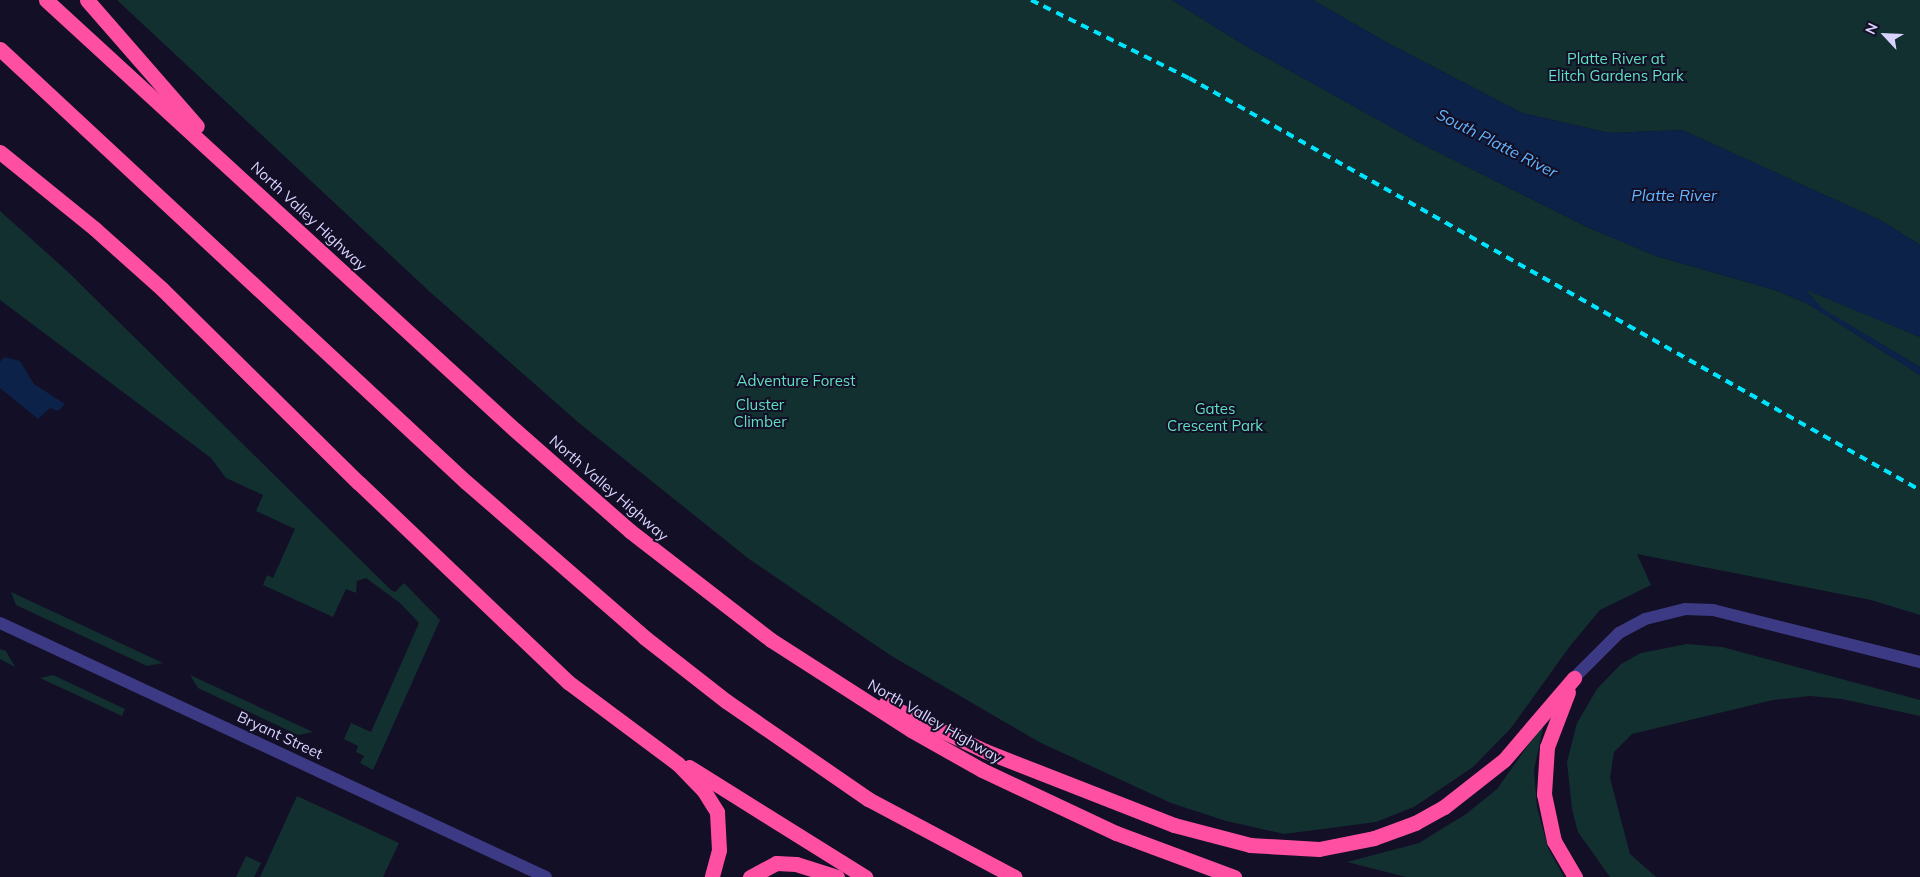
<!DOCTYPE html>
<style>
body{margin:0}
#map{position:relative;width:1920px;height:877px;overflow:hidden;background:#130f26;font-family:Mulish,sans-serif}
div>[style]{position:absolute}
.green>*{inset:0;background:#12302f}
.water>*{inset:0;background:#0c2248}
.minor>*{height:12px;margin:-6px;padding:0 6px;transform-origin:6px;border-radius:6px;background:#3d3a85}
.motorway>*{height:15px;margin:-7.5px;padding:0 7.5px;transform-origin:7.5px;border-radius:7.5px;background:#ff4fa3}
.rail>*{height:4px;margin-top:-2px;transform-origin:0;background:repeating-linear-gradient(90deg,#00e5ff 0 8px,transparent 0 14px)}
span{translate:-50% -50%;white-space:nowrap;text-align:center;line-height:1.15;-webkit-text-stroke:4px #130f26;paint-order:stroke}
.park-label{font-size:15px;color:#5fe0c0}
.street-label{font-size:15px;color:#d9d4ff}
.water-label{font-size:16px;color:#62b6ff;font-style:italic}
.north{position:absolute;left:1860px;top:10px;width:50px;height:50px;-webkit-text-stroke:4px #130f26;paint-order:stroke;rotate:295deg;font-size:14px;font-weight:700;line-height:20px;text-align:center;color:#d9d4ff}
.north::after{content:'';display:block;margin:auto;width:18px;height:22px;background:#d9d4ff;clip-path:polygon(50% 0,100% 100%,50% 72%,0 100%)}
</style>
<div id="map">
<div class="green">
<div style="clip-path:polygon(117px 0,1172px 0,1244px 45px,1416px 141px,1587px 227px,1656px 256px,1775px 290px,1808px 304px,1920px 375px,1920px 615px,1871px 600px,1637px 554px,1651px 585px,1600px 610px,1570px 646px,1511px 728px,1473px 767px,1414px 807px,1376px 822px,1284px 834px,1226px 821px,1171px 803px,1039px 742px,890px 655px,749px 559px,579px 423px,430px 292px)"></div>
<div style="clip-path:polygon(1313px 0,1920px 0,1920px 245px,1882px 221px,1682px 130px,1610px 133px,1522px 113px,1384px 41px)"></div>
<div style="clip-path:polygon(0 211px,67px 271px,391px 590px,395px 592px,404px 583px,440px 620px,373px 770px,360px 763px,364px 756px,356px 752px,358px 746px,344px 739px,351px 723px,371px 732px,419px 623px,400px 603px,366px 578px,357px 581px,356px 593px,346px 589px,333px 617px,263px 585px,267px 575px,273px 578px,295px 529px,256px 511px,263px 495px,226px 478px,211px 458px,0 300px)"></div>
<div style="clip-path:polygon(1805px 289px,1920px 337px,1920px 367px,1822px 309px)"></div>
<div style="clip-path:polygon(11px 592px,163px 663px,147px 666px,16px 605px)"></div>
<div style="clip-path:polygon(1687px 644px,1722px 647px,1920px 700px,1920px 716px,1842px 699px,1810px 696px,1773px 700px,1632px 734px,1614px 752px,1610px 778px,1630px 854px,1656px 877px,1610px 877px,1578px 832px,1572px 809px,1567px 762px,1577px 723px,1597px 689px,1621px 664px,1641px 653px)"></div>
<div style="clip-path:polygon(0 649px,6px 651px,15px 667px,0 659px)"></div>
<div style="clip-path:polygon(53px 675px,125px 709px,122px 716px,40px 678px)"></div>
<div style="clip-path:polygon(190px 675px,313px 732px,298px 735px,198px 688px)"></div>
<div style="clip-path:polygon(1544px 723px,1534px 770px,1537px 807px,1548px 848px,1564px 877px,1406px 877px,1347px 862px,1419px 843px,1466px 814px,1497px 789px)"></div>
<div style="clip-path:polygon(297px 796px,399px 843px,383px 877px,260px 877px)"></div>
<div style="clip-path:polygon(246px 856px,261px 863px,254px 877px,236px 877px)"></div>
</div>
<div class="water">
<div style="clip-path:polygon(1172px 0,1313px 0,1384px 41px,1522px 113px,1610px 133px,1682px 130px,1882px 221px,1920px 245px,1920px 337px,1806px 290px,1823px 309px,1920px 367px,1920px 375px,1808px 304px,1775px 290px,1656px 256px,1587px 227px,1416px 141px,1244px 45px)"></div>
<div style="clip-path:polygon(4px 357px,20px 361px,34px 384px,65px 404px,58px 411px,50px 408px,38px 419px,0 388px,0 362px)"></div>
</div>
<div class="minor">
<div style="left:0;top:623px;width:602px;rotate:24.95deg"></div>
<div style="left:1574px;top:678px;width:64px;rotate:-45deg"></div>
<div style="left:1619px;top:633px;width:30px;rotate:-28deg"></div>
<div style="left:1645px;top:619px;width:41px;rotate:-14deg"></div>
<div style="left:1685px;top:609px;width:28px;rotate:2deg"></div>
<div style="left:1713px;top:610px;width:213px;rotate:14.1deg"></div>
</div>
<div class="motorway">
<div style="left:46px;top:0;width:636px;rotate:42.52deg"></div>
<div style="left:515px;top:430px;width:153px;rotate:41.3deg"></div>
<div style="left:630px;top:531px;width:178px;rotate:37.7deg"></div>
<div style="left:771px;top:640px;width:166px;rotate:32.7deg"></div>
<div style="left:911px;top:730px;width:81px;rotate:29.4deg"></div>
<div style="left:982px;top:770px;width:148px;rotate:25.2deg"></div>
<div style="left:1116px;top:833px;width:126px;rotate:20.4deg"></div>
<div style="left:87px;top:0;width:167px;rotate:48.9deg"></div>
<div style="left:0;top:49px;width:636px;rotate:42.9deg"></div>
<div style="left:466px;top:482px;width:236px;rotate:41deg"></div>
<div style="left:644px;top:637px;width:104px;rotate:38deg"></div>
<div style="left:726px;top:701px;width:173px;rotate:34.6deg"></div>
<div style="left:868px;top:799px;width:166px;rotate:28deg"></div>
<div style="left:0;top:152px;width:122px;rotate:39deg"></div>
<div style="left:95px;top:229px;width:90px;rotate:41.8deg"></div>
<div style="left:162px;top:289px;width:276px;rotate:44.6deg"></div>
<div style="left:359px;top:483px;width:289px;rotate:43.6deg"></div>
<div style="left:568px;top:682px;width:137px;rotate:36.7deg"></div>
<div style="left:678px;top:764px;width:37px;rotate:46deg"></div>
<div style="left:704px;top:791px;width:25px;rotate:58deg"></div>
<div style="left:717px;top:812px;width:38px;rotate:87deg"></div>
<div style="left:719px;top:850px;width:28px;rotate:105deg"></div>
<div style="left:1568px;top:692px;width:59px;rotate:110.9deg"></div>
<div style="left:1547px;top:747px;width:47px;rotate:93.7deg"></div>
<div style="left:1544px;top:794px;width:48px;rotate:78deg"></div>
<div style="left:1554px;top:841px;width:42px;rotate:59.7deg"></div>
<div style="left:885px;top:704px;width:110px;rotate:25.2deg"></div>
<div style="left:985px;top:751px;width:203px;rotate:21.4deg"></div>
<div style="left:1174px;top:825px;width:79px;rotate:14.7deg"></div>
<div style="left:1250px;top:845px;width:69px;rotate:3.3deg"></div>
<div style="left:1319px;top:849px;width:56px;rotate:-11.3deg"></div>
<div style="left:1374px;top:838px;width:44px;rotate:-20.1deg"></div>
<div style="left:1415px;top:823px;width:33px;rotate:-29deg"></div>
<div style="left:1444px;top:807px;width:76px;rotate:-38.1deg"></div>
<div style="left:1504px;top:760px;width:108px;rotate:-49.5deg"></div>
<div style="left:689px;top:767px;width:208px;rotate:32deg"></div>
<div style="left:750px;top:877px;width:30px;rotate:-28deg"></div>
<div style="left:776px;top:863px;width:20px;rotate:3deg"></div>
<div style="left:796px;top:864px;width:43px;rotate:17.6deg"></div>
</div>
<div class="rail">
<div style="left:1031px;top:0;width:176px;rotate:26.3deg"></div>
<div style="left:1189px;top:78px;width:839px;rotate:29.41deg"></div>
</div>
<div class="park-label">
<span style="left:1616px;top:67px">Platte River at<br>Elitch Gardens Park</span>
<span style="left:796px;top:381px">Adventure Forest</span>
<span style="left:760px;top:413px">Cluster<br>Climber</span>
<span style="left:1215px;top:417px">Gates<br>Crescent Park</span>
</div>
<div class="street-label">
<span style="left:309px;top:216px;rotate:43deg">North Valley Highway</span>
<span style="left:609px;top:488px;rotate:41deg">North Valley Highway</span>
<span style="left:935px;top:721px;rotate:30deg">North Valley Highway</span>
<span style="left:280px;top:735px;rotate:25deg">Bryant Street</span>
</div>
<div class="water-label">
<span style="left:1497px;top:143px;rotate:27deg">South Platte River</span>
<span style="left:1674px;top:195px">Platte River</span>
</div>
<div class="north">N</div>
</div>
